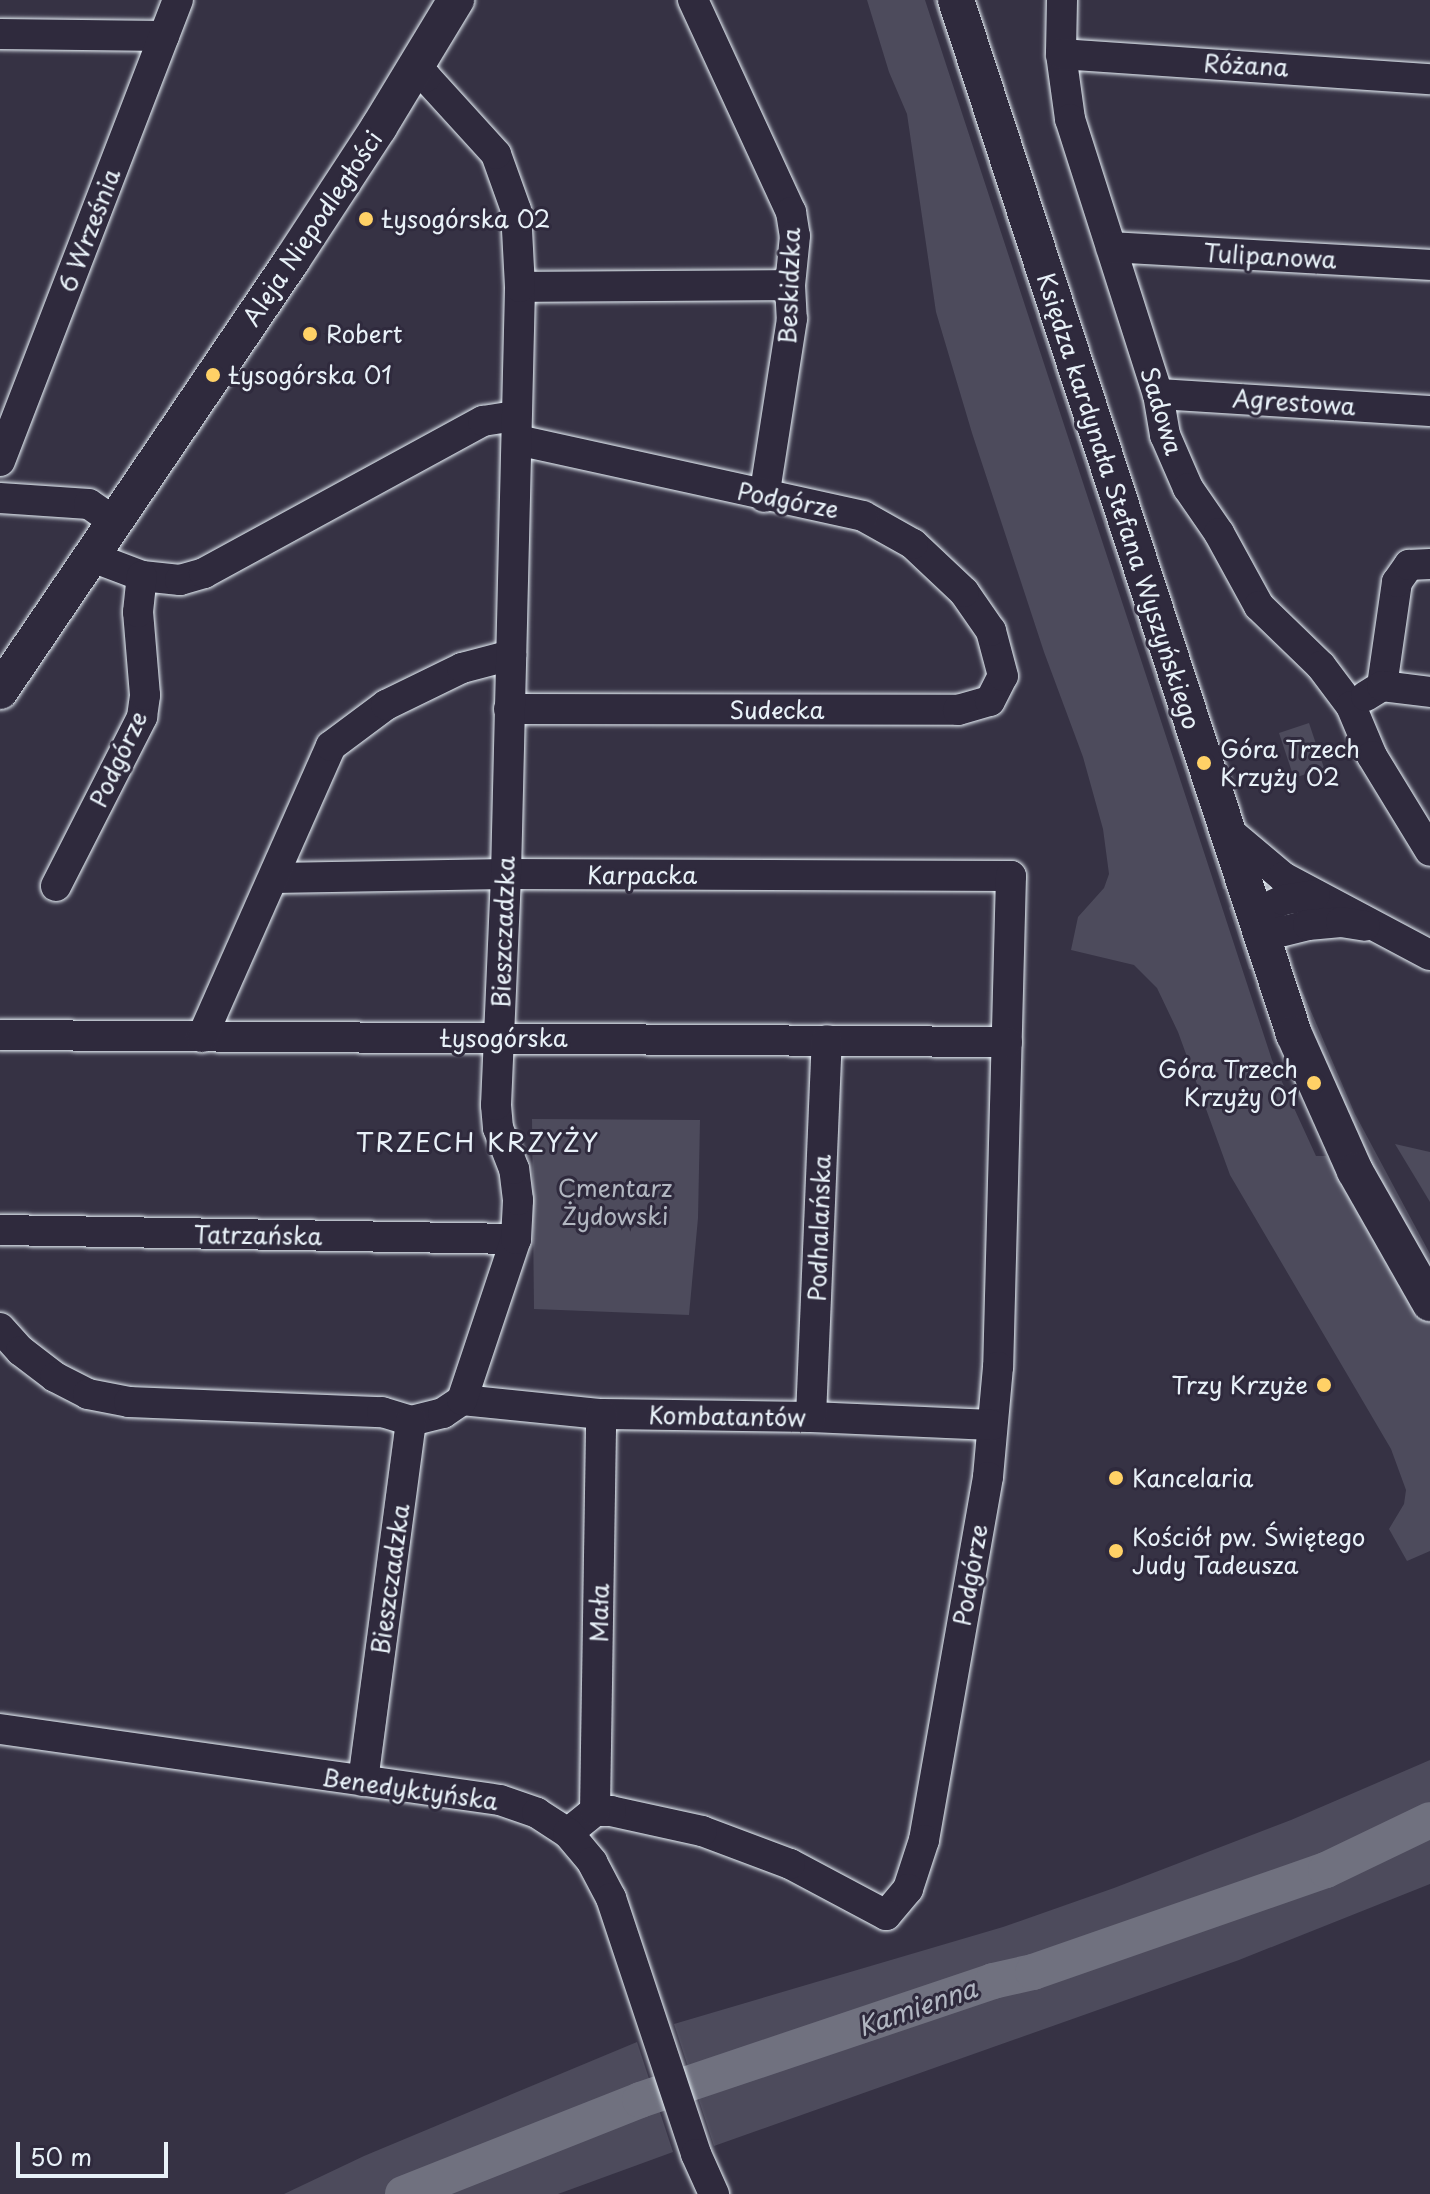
<!DOCTYPE html>
<meta charset="utf-8">
<style>
body{margin:0}
#map{position:relative;width:1430px;height:2194px;overflow:hidden;background:#363244;font-family:"Playpen Sans",sans-serif}
div>[style]{position:absolute}
.green>*{inset:0;background:#4d4b5c}
.river>*{height:36px;margin:-18px;padding:0 18px;transform-origin:18px;border-radius:18px;background:#70717f}
.roads{filter:drop-shadow(0 0 2px #e8f1f8) drop-shadow(0 0 2px #e8f1f8)}
.minor>*{height:30px;margin:-15px;padding:0 15px;transform-origin:15px;border-radius:15px;background:#2f2a3d}
.major>*{height:36px;margin:-18px;padding:0 18px;transform-origin:18px;border-radius:18px;background:#2f2a3d}
.dots>*{width:22px;height:22px;translate:-50% -50%;box-sizing:border-box;border:4px solid #2f2a3d;border-radius:50%}
span{translate:-50% -50%;white-space:nowrap;text-align:center;line-height:1.15;-webkit-text-stroke:6px #2f2a3d;paint-order:stroke}
.street-label{font-size:24px;color:#e8f1f8}
.poi-label{font-size:24px;color:#e8f1f8}
.left{translate:0 -50%;text-align:left}
.right{translate:-100% -50%;text-align:right}
.park-label{font-size:24px;color:#b2b7c1}
.neighbourhood-label{font-size:26px;color:#e8f1f8;letter-spacing:2px}
.water-label{font-size:26px;color:#b2b7c2;font-style:italic}
.scale{position:absolute;left:16px;top:2142px;width:152px;height:36px;box-sizing:border-box;border:4px solid #e8f1f8;border-top:0;padding-left:10px;font-size:24px;line-height:28px;white-space:nowrap;color:#e8f1f8;-webkit-text-stroke:6px #2f2a3d;paint-order:stroke}
</style>
<div id="map">
<div class="green">
<div style="clip-path:polygon(867px 0,925px 0,1272px 1060px,1316px 1156px,1326px 1156px,1358px 1200px,1430px 1321px,1430px 1551px,1407px 1561px,1389px 1529px,1404px 1504px,1406px 1490px,1391px 1449px,1230px 1175px,1178px 1032px,1157px 988px,1134px 965px,1071px 950px,1078px 917px,1104px 888px,1109px 874px,1103px 829px,1083px 757px,1044px 652px,972px 433px,936px 312px,907px 114px,889px 72px)"></div>
<div style="clip-path:polygon(933px 0,943px 0,1231px 890px,1223px 889px)"></div>
<div style="clip-path:polygon(1309px 723px,1324px 768px,1294px 778px,1279px 733px)"></div>
<div style="clip-path:polygon(1234px 903px,1257px 971px,1249px 969px,1229px 908px)"></div>
<div style="clip-path:polygon(1287px 979px,1296px 981px,1304px 995px,1355px 1114px,1430px 1254px,1430px 1280px,1408px 1244px)"></div>
<div style="clip-path:polygon(532px 1119px,700px 1120px,698px 1218px,689px 1315px,534px 1309px)"></div>
<div style="clip-path:polygon(1395px 1144px,1430px 1152px,1430px 1202px)"></div>
<div style="clip-path:polygon(1430px 1760px,1430px 1884px,1239px 1960px,714px 2146px,674px 2024px,1003px 1927px,1114px 1888px,1291px 1820px)"></div>
<div style="clip-path:polygon(637px 2042px,673px 2152px,558px 2194px,284px 2194px,364px 2156px)"></div>
</div>
<div class="river">
<div style="left:403px;top:2194px;width:255px;rotate:-21.6deg"></div>
<div style="left:640px;top:2100px;width:373px;rotate:-18.6deg"></div>
<div style="left:993px;top:1981px;width:41px;rotate:-12.7deg"></div>
<div style="left:1033px;top:1972px;width:310px;rotate:-19.2deg"></div>
<div style="left:1326px;top:1870px;width:115px;rotate:-25.7deg"></div>
</div>
<div class="roads">
<div class="minor">
<div style="left:693px;top:0;width:234px;rotate:65.2deg"></div>
<div style="left:791px;top:212px;width:24px;rotate:81deg"></div>
<div style="left:795px;top:236px;width:49px;rotate:95.8deg"></div>
<div style="left:790px;top:285px;width:34px;rotate:87deg"></div>
<div style="left:792px;top:319px;width:180px;rotate:98.9deg"></div>
<div style="left:1062px;top:0;width:54px;rotate:91.1deg"></div>
<div style="left:1061px;top:54px;width:66px;rotate:82.1deg"></div>
<div style="left:1070px;top:119px;width:289px;rotate:72.3deg"></div>
<div style="left:1158px;top:394px;width:42px;rotate:80.3deg"></div>
<div style="left:1165px;top:435px;width:58px;rotate:66.5deg"></div>
<div style="left:1188px;top:488px;width:55px;rotate:55.4deg"></div>
<div style="left:1219px;top:533px;width:83px;rotate:61.3deg"></div>
<div style="left:1259px;top:606px;width:86px;rotate:44.1deg"></div>
<div style="left:1321px;top:666px;width:50px;rotate:53.1deg"></div>
<div style="left:1351px;top:706px;width:54px;rotate:67.2deg"></div>
<div style="left:1372px;top:756px;width:111px;rotate:58.6deg"></div>
<div style="left:0;top:34px;width:164px;rotate:0.7deg"></div>
<div style="left:1061px;top:54px;width:370px;rotate:3.9deg"></div>
<div style="left:1111px;top:247px;width:320px;rotate:3.2deg"></div>
<div style="left:520px;top:287px;width:270px;rotate:-0.4deg"></div>
<div style="left:1158px;top:394px;width:273px;rotate:3.6deg"></div>
<div style="left:0;top:461px;width:494px;rotate:-68.9deg"></div>
<div style="left:0;top:498px;width:89px;rotate:3.9deg"></div>
<div style="left:89px;top:504px;width:32px;rotate:35deg"></div>
<div style="left:92px;top:557px;width:53px;rotate:20.8deg"></div>
<div style="left:142px;top:576px;width:38px;rotate:6deg"></div>
<div style="left:180px;top:580px;width:25px;rotate:-16deg"></div>
<div style="left:204px;top:573px;width:318px;rotate:-28.6deg"></div>
<div style="left:483px;top:421px;width:32px;rotate:-9deg"></div>
<div style="left:1382px;top:686px;width:105px;rotate:-81.8deg"></div>
<div style="left:1397px;top:582px;width:21px;rotate:-55deg"></div>
<div style="left:1409px;top:565px;width:21px;rotate:-3deg"></div>
<div style="left:1366px;top:696px;width:19px;rotate:-32deg"></div>
<div style="left:1382px;top:686px;width:48px;rotate:7.1deg"></div>
<div style="left:509px;top:709px;width:449px;rotate:0.1deg"></div>
<div style="left:958px;top:710px;width:33px;rotate:-16deg"></div>
<div style="left:990px;top:701px;width:28px;rotate:-63deg"></div>
<div style="left:1003px;top:676px;width:47px;rotate:-104.9deg"></div>
<div style="left:991px;top:631px;width:47px;rotate:-124.7deg"></div>
<div style="left:964px;top:592px;width:70px;rotate:-136.7deg"></div>
<div style="left:913px;top:544px;width:57px;rotate:-150.8deg"></div>
<div style="left:863px;top:516px;width:353px;rotate:-167.6deg"></div>
<div style="left:1226px;top:829px;width:75px;rotate:40.1deg"></div>
<div style="left:1283px;top:877px;width:166px;rotate:28deg"></div>
<div style="left:274px;top:878px;width:232px;rotate:-1deg"></div>
<div style="left:506px;top:874px;width:505px;rotate:0.23deg"></div>
<div style="left:1011px;top:876px;width:491px;rotate:91.5deg"></div>
<div style="left:998px;top:1367px;width:110px;rotate:95.2deg"></div>
<div style="left:988px;top:1477px;width:369px;rotate:100deg"></div>
<div style="left:924px;top:1840px;width:52px;rotate:108.1deg"></div>
<div style="left:908px;top:1889px;width:34px;rotate:130deg"></div>
<div style="left:886px;top:1915px;width:109px;rotate:-152deg"></div>
<div style="left:790px;top:1864px;width:94px;rotate:-159.4deg"></div>
<div style="left:702px;top:1831px;width:93px;rotate:-167.6deg"></div>
<div style="left:611px;top:1811px;width:16px;rotate:180deg"></div>
<div style="left:595px;top:1811px;width:35px;rotate:141deg"></div>
<div style="left:56px;top:886px;width:190px;rotate:-63deg"></div>
<div style="left:142px;top:717px;width:22px;rotate:-82deg"></div>
<div style="left:145px;top:695px;width:83px;rotate:-94.8deg"></div>
<div style="left:138px;top:612px;width:36px;rotate:-84deg"></div>
<div style="left:1253px;top:914px;width:33px;rotate:-25deg"></div>
<div style="left:1283px;top:900px;width:32px;rotate:-9deg"></div>
<div style="left:1260px;top:937px;width:49px;rotate:-14deg"></div>
<div style="left:1308px;top:925px;width:33px;rotate:-5deg"></div>
<div style="left:1341px;top:922px;width:24px;rotate:9deg"></div>
<div style="left:0;top:1035px;width:1007px;rotate:0.4deg"></div>
<div style="left:202px;top:1037px;width:318px;rotate:-66.1deg"></div>
<div style="left:331px;top:746px;width:69px;rotate:-36.7deg"></div>
<div style="left:386px;top:705px;width:85px;rotate:-26deg"></div>
<div style="left:462px;top:668px;width:51px;rotate:-14.9deg"></div>
<div style="left:0;top:1230px;width:516px;rotate:1deg"></div>
<div style="left:0;top:1328px;width:31px;rotate:48deg"></div>
<div style="left:21px;top:1351px;width:43px;rotate:37.4deg"></div>
<div style="left:55px;top:1377px;width:37px;rotate:27deg"></div>
<div style="left:88px;top:1394px;width:42px;rotate:11deg"></div>
<div style="left:129px;top:1402px;width:253px;rotate:2.3deg"></div>
<div style="left:382px;top:1412px;width:30px;rotate:17deg"></div>
<div style="left:462px;top:1400px;width:140px;rotate:5.8deg"></div>
<div style="left:601px;top:1414px;width:210px;rotate:0.8deg"></div>
<div style="left:811px;top:1417px;width:181px;rotate:2.5deg"></div>
<div style="left:811px;top:1417px;width:377px;rotate:-87.6deg"></div>
<div style="left:411px;top:1421px;width:33px;rotate:-14deg"></div>
<div style="left:443px;top:1413px;width:23px;rotate:-34deg"></div>
<div style="left:462px;top:1400px;width:170px;rotate:-71.5deg"></div>
<div style="left:516px;top:1239px;width:39px;rotate:-87deg"></div>
<div style="left:518px;top:1200px;width:31px;rotate:-97deg"></div>
<div style="left:514px;top:1169px;width:44px;rotate:-111.3deg"></div>
<div style="left:498px;top:1128px;width:23px;rotate:-95deg"></div>
<div style="left:496px;top:1105px;width:231px;rotate:-87.5deg"></div>
<div style="left:506px;top:874px;width:587px;rotate:-88.63deg"></div>
<div style="left:520px;top:287px;width:77px;rotate:-93deg"></div>
<div style="left:516px;top:210px;width:59px;rotate:-109.7deg"></div>
<div style="left:496px;top:154px;width:104px;rotate:-132.3deg"></div>
<div style="left:426px;top:77px;width:14px;rotate:-155deg"></div>
<div style="left:0;top:1729px;width:505px;rotate:8.08deg"></div>
<div style="left:500px;top:1800px;width:39px;rotate:19deg"></div>
<div style="left:537px;top:1813px;width:37px;rotate:33deg"></div>
<div style="left:568px;top:1833px;width:38px;rotate:50deg"></div>
<div style="left:592px;top:1862px;width:41px;rotate:62.2deg"></div>
<div style="left:611px;top:1898px;width:270px;rotate:71.6deg"></div>
<div style="left:696px;top:2154px;width:44px;rotate:65.8deg"></div>
<div style="left:363px;top:1781px;width:363px;rotate:-82.4deg"></div>
<div style="left:595px;top:1811px;width:397px;rotate:-89.1deg"></div>
</div>
<div class="major">
<div style="left:956px;top:0;width:1088px;rotate:71.9deg"></div>
<div style="left:1294px;top:1034px;width:150px;rotate:66deg"></div>
<div style="left:1355px;top:1171px;width:152px;rotate:60.4deg"></div>
<div style="left:0;top:691px;width:521px;rotate:-55.88deg"></div>
<div style="left:292px;top:260px;width:159px;rotate:-56.8deg"></div>
<div style="left:379px;top:127px;width:149px;rotate:-58.8deg"></div>
</div>
</div>
<div class="dots">
<div style="left:366px;top:219px;background:#ffd166"></div>
<div style="left:310px;top:334px;background:#ffd166"></div>
<div style="left:213px;top:375px;background:#ffd166"></div>
<div style="left:1204px;top:763px;background:#ffd166"></div>
<div style="left:1314px;top:1083px;background:#ffd166"></div>
<div style="left:1324px;top:1385px;background:#ffd166"></div>
<div style="left:1116px;top:1478px;background:#ffd166"></div>
<div style="left:1116px;top:1551px;background:#ffd166"></div>
</div>
<div class="street-label">
<span style="left:1246px;top:65px;rotate:3deg">Różana</span>
<span style="left:312px;top:228px;rotate:-56deg">Aleja Niepodległości</span>
<span style="left:89px;top:230px;rotate:-69deg">6 Września</span>
<span style="left:1270px;top:256px;rotate:3deg">Tulipanowa</span>
<span style="left:789px;top:286px;rotate:-88deg">Beskidzka</span>
<span style="left:1294px;top:402px;rotate:4deg">Agrestowa</span>
<span style="left:1162px;top:411px;rotate:73deg">Sadowa</span>
<span style="left:788px;top:500px;rotate:11deg">Podgórze</span>
<span style="left:1119px;top:501px;rotate:72deg">Księdza kardynała Stefana Wyszyńskiego</span>
<span style="left:777px;top:710px">Sudecka</span>
<span style="left:118px;top:759px;rotate:-65deg">Podgórze</span>
<span style="left:642px;top:875px">Karpacka</span>
<span style="left:503px;top:932px;rotate:-88deg">Bieszczadzka</span>
<span style="left:504px;top:1038px">Łysogórska</span>
<span style="left:819px;top:1228px;rotate:-88deg">Podhalańska</span>
<span style="left:258px;top:1235px;rotate:1deg">Tatrzańska</span>
<span style="left:727px;top:1416px;rotate:1deg">Kombatantów</span>
<span style="left:970px;top:1575px;rotate:-80deg">Podgórze</span>
<span style="left:390px;top:1579px;rotate:-82deg">Bieszczadzka</span>
<span style="left:599px;top:1613px;rotate:-89deg">Mała</span>
<span style="left:410px;top:1789px;rotate:8deg">Benedyktyńska</span>
</div>
<div class="poi-label">
<span class="left" style="left:382px;top:219px">Łysogórska 02</span>
<span class="left" style="left:326px;top:334px">Robert</span>
<span class="left" style="left:229px;top:375px">Łysogórska 01</span>
<span class="left" style="left:1220px;top:763px">Góra Trzech<br>Krzyży 02</span>
<span class="right" style="left:1298px;top:1083px">Góra Trzech<br>Krzyży 01</span>
<span class="right" style="left:1308px;top:1385px">Trzy Krzyże</span>
<span class="left" style="left:1132px;top:1478px">Kancelaria</span>
<span class="left" style="left:1132px;top:1551px">Kościół pw. Świętego<br>Judy Tadeusza</span>
</div>
<div class="park-label">
<span style="left:615px;top:1202px">Cmentarz<br>Żydowski</span>
</div>
<div class="neighbourhood-label">
<span style="left:478px;top:1142px">TRZECH KRZYŻY</span>
</div>
<div class="water-label">
<span style="left:917px;top:2007px;rotate:-19deg">Kamienna</span>
</div>
<div class="scale">50 m</div>
</div>
